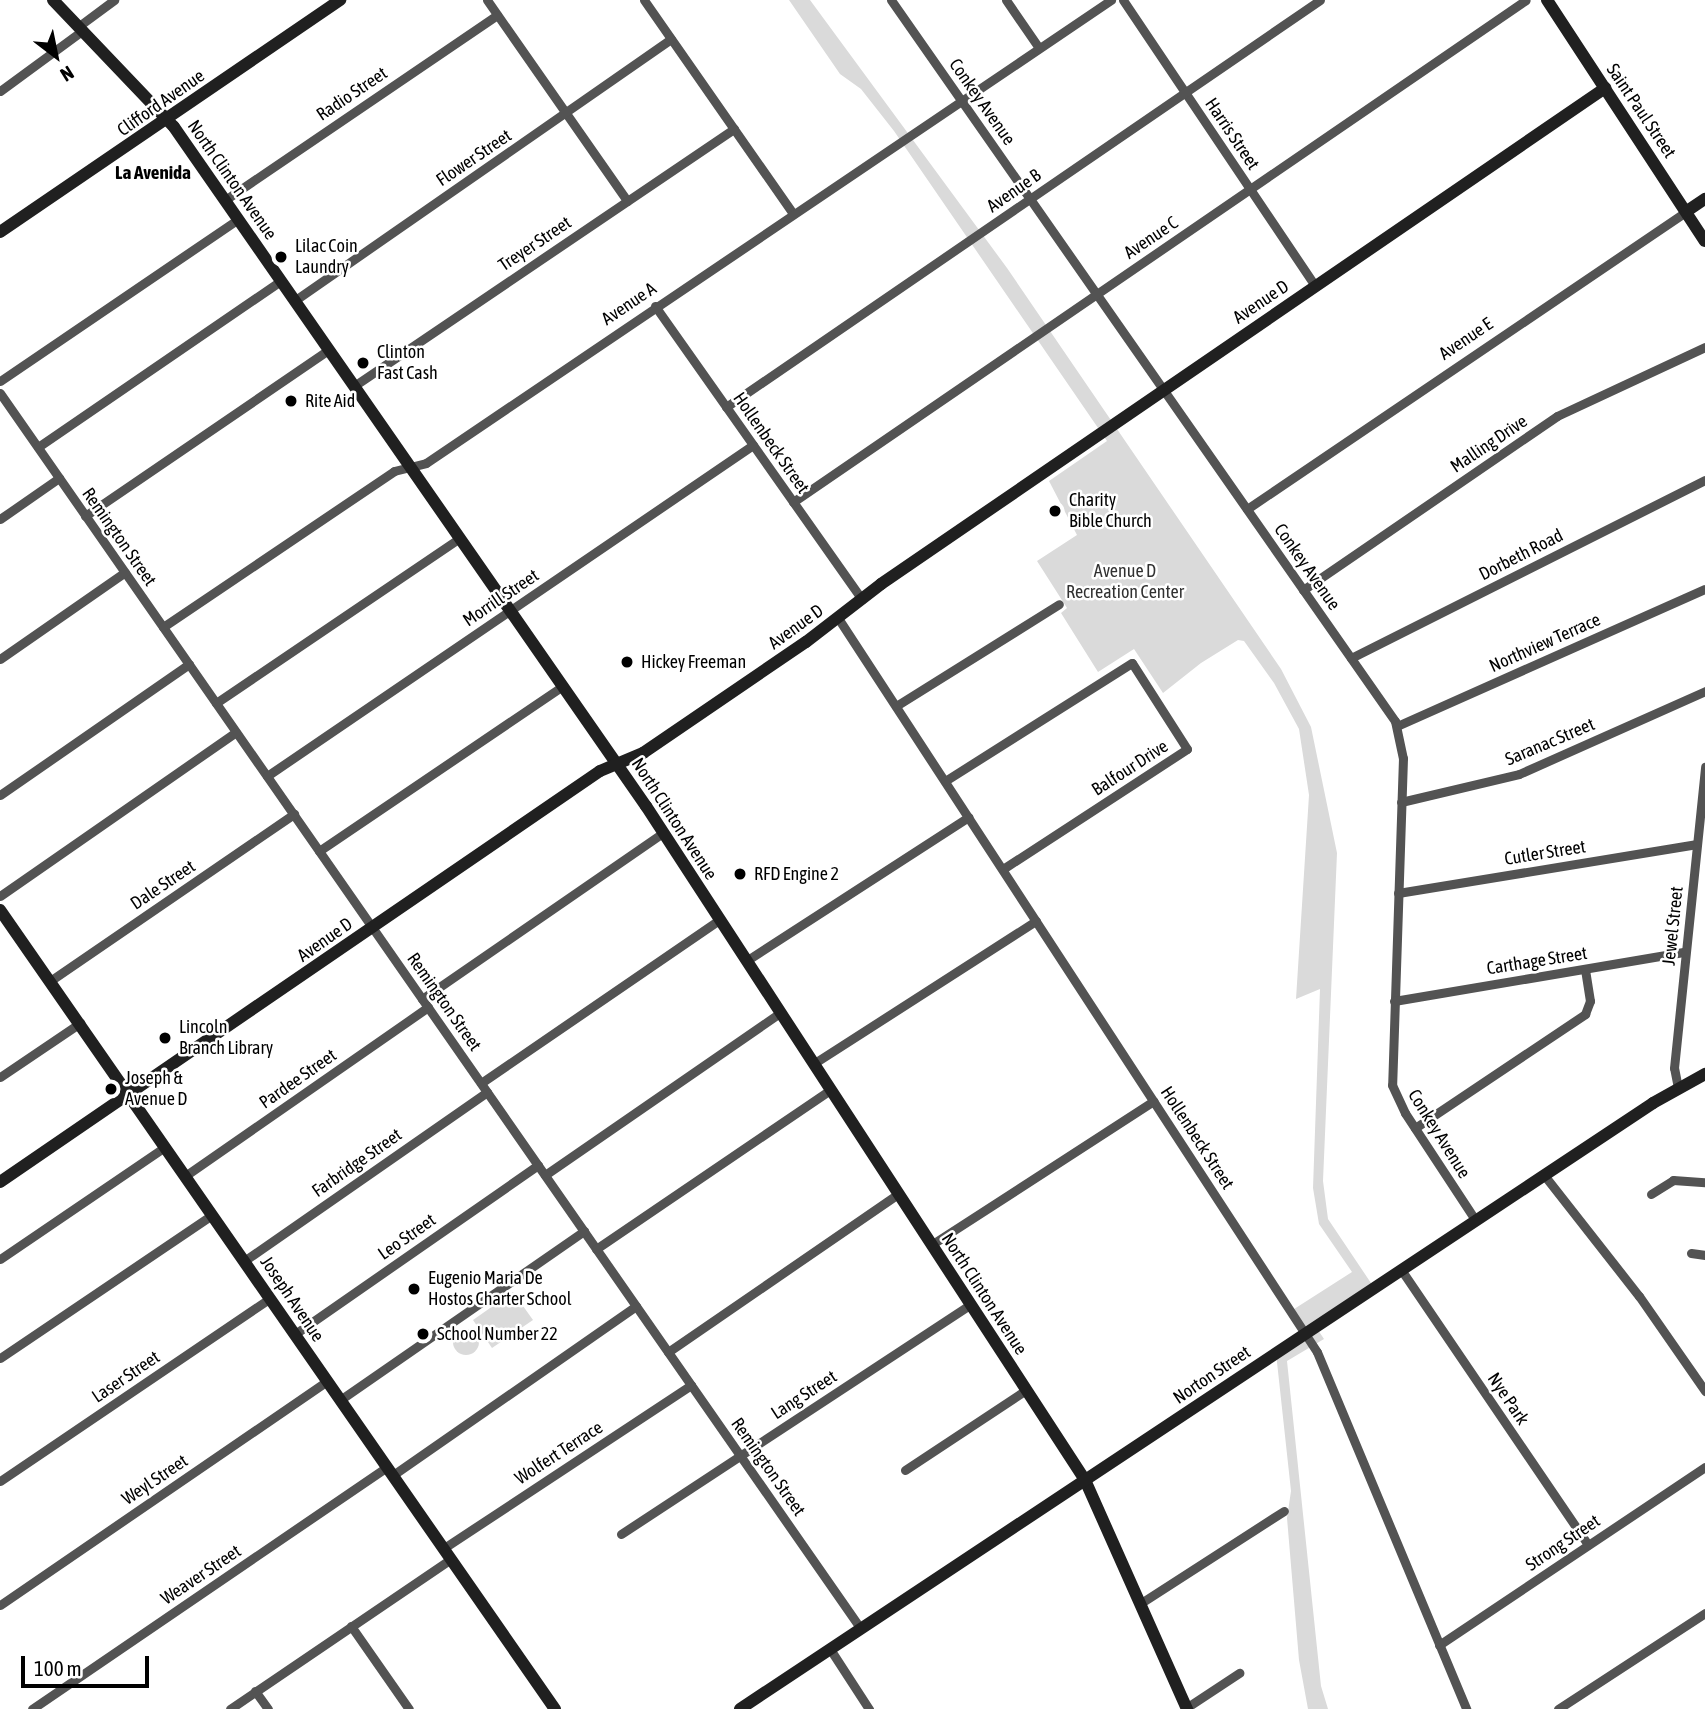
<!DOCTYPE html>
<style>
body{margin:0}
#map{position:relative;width:1705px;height:1709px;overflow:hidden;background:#fff;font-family:"Asap Condensed",sans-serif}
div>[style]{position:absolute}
.green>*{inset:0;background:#dadada}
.round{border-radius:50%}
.street>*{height:9px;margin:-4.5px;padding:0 4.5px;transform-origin:4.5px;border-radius:4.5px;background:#535353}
.secondary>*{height:12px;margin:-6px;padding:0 6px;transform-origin:6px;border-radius:6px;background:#202020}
.dots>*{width:19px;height:19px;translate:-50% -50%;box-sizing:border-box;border:4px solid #fff;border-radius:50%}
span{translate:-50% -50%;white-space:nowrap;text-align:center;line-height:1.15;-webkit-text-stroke:5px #fff;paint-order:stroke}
.street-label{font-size:18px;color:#000}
.poi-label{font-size:18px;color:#000}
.left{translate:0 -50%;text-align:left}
.park-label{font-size:18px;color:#313131}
.neighbourhood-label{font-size:19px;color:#000;font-weight:700}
.north{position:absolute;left:21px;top:21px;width:70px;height:70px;-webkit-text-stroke:5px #fff;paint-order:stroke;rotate:148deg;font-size:19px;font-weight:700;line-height:28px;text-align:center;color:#000}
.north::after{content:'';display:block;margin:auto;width:24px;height:32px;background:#000;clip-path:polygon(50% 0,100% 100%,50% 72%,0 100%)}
.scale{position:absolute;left:21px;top:1656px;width:128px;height:32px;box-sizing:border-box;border:4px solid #000;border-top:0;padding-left:9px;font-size:21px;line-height:24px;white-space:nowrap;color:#000;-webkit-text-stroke:5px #fff;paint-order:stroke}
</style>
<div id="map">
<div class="green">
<div style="clip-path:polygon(789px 0,810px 0,1007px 268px,1281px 669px,1311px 727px,1337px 853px,1323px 1181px,1328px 1219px,1375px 1289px,1316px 1327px,1324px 1339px,1287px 1361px,1321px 1686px,1328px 1709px,1308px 1709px,1299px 1660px,1287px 1518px,1291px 1491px,1276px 1353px,1306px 1334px,1291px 1311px,1352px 1272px,1319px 1224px,1313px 1188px,1320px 989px,1296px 999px,1309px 795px,1299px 729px,1274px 683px,1244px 641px,1238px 640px,1201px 663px,1163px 693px,1134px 649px,1098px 672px,1061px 613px,1067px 608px,1037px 561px,1077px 535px,1049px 481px,1107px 441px,894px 131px,861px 89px,840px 74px)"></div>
<div style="clip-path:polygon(513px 1292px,533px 1320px,492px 1348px,473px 1320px)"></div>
<div class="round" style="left:453px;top:1329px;width:26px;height:26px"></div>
</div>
<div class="street">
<div style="left:487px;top:0;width:245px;rotate:55.1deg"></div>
<div style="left:644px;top:0;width:259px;rotate:55.1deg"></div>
<div style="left:891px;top:0;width:880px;rotate:55.05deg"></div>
<div style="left:1395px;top:721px;width:38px;rotate:78deg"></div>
<div style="left:1403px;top:758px;width:327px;rotate:91.9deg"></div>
<div style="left:1392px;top:1085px;width:31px;rotate:65deg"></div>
<div style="left:1405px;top:1113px;width:129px;rotate:56.7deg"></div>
<div style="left:1006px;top:0;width:58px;rotate:55.5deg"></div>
<div style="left:1123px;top:0;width:344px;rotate:56.1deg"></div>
<div style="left:79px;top:26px;width:44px;rotate:-36.6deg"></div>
<div style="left:0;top:91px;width:103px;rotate:-36.3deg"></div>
<div style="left:225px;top:200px;width:329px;rotate:-34.2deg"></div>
<div style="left:294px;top:301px;width:459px;rotate:-34.8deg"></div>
<div style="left:655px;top:306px;width:359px;rotate:54.8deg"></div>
<div style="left:0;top:381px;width:288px;rotate:-34.2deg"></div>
<div style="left:354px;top:386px;width:459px;rotate:-34.1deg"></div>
<div style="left:0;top:393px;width:1506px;rotate:55.14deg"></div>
<div style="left:726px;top:407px;width:720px;rotate:-34.42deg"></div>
<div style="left:38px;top:447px;width:293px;rotate:-34.4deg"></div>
<div style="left:793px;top:502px;width:888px;rotate:-34.41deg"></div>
<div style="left:1247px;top:509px;width:531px;rotate:-34.11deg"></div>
<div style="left:85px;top:516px;width:294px;rotate:-34.3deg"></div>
<div style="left:0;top:519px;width:72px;rotate:-34.8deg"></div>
<div style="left:1303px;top:590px;width:308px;rotate:-34.4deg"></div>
<div style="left:1557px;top:416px;width:163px;rotate:-25deg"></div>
<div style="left:838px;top:618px;width:876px;rotate:56.87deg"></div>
<div style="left:1317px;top:1352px;width:387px;rotate:67.3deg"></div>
<div style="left:163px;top:627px;width:279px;rotate:-34deg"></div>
<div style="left:394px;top:471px;width:33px;rotate:-14deg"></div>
<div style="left:426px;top:463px;width:827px;rotate:-34.06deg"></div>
<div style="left:1351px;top:658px;width:396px;rotate:-26.7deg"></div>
<div style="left:0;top:659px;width:152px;rotate:-34.8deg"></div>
<div style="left:216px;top:703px;width:295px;rotate:-34.1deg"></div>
<div style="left:896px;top:706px;width:192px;rotate:-32deg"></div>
<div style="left:1397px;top:726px;width:337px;rotate:-24deg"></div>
<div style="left:267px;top:776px;width:588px;rotate:-34.26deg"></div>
<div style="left:945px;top:781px;width:221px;rotate:-32.3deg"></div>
<div style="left:1132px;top:663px;width:102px;rotate:57.4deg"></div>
<div style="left:1187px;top:749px;width:220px;rotate:146.9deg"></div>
<div style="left:0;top:795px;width:230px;rotate:-34.7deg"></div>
<div style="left:1401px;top:802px;width:121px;rotate:-13.3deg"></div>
<div style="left:1519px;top:774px;width:204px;rotate:-24deg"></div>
<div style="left:319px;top:851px;width:295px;rotate:-34.1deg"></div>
<div style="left:1398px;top:893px;width:303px;rotate:-9.3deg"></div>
<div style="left:0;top:896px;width:287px;rotate:-34.8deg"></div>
<div style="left:746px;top:961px;width:265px;rotate:-32.9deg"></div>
<div style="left:50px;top:981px;width:296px;rotate:-34.4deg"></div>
<div style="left:422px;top:999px;width:293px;rotate:-34.6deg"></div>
<div style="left:1394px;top:1001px;width:295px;rotate:-9.6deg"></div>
<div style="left:813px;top:1064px;width:265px;rotate:-32.7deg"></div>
<div style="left:0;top:1077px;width:97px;rotate:-34deg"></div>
<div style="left:481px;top:1083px;width:288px;rotate:-34.4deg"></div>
<div style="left:1678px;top:1088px;width:20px;rotate:-101deg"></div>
<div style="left:1674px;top:1068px;width:303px;rotate:-84.1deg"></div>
<div style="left:1415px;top:1128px;width:205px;rotate:-33.8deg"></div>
<div style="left:1585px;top:1014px;width:14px;rotate:-69deg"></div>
<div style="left:1590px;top:1001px;width:32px;rotate:-99deg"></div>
<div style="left:545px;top:1175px;width:285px;rotate:-34.6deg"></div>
<div style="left:1544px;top:1175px;width:154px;rotate:51.9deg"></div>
<div style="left:1639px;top:1296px;width:116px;rotate:55.2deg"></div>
<div style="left:185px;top:1176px;width:296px;rotate:-34.8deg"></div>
<div style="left:1651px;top:1194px;width:26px;rotate:-32deg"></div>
<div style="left:1673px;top:1180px;width:32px;rotate:4deg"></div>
<div style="left:931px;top:1245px;width:265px;rotate:-32.9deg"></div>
<div style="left:596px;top:1249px;width:283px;rotate:-34.2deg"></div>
<div style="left:1691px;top:1253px;width:14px;rotate:8deg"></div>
<div style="left:0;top:1259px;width:199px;rotate:-34.2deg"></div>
<div style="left:244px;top:1261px;width:296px;rotate:-34.8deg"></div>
<div style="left:1402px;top:1271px;width:331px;rotate:55.8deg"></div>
<div style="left:295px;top:1334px;width:296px;rotate:-34.8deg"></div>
<div style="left:668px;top:1352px;width:279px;rotate:-34.5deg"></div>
<div style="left:0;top:1358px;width:256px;rotate:-34deg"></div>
<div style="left:340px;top:1400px;width:297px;rotate:-34.7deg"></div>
<div style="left:905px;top:1470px;width:145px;rotate:-33.5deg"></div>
<div style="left:393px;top:1475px;width:296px;rotate:-34.8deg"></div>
<div style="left:0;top:1481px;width:326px;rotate:-34.1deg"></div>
<div style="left:621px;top:1534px;width:417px;rotate:-33.3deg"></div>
<div style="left:444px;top:1548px;width:296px;rotate:-33.4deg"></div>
<div style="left:1141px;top:1603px;width:170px;rotate:-32.8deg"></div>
<div style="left:0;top:1605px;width:396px;rotate:-34.4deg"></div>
<div style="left:351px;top:1626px;width:101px;rotate:55.1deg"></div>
<div style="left:1439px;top:1645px;width:320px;rotate:-33.8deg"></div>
<div style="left:830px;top:1649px;width:72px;rotate:57deg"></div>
<div style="left:255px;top:1691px;width:22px;rotate:54deg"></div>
<div style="left:1186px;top:1708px;width:64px;rotate:-33.4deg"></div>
<div style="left:32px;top:1709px;width:430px;rotate:-34.3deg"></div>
<div style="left:230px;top:1709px;width:267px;rotate:-34.2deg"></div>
<div style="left:1558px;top:1709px;width:176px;rotate:-33.1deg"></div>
</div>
<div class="secondary">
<div style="left:53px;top:0;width:175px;rotate:46.4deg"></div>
<div style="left:174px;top:127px;width:827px;rotate:55.2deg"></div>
<div style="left:646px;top:806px;width:804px;rotate:56.92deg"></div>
<div style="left:1085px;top:1480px;width:251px;rotate:66deg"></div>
<div style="left:1547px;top:0;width:288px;rotate:56.8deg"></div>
<div style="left:1687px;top:211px;width:22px;rotate:-34deg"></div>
<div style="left:0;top:232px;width:412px;rotate:-34.3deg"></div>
<div style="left:0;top:910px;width:973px;rotate:55.22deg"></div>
<div style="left:0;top:1182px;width:727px;rotate:-34.41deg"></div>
<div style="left:600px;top:771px;width:47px;rotate:-22.7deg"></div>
<div style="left:643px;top:753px;width:197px;rotate:-34.3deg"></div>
<div style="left:806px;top:642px;width:95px;rotate:-37.7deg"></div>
<div style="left:881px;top:584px;width:878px;rotate:-34.41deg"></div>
<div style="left:740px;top:1709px;width:1096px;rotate:-33.57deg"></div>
<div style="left:1653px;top:1103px;width:60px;rotate:-29.1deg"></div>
</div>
<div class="dots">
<div style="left:281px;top:257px;background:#000"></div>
<div style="left:363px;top:363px;background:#000"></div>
<div style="left:291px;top:401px;background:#000"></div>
<div style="left:1055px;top:511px;background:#000"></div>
<div style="left:627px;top:662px;background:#000"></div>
<div style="left:740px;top:874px;background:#000"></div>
<div style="left:165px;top:1038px;background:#000"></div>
<div style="left:111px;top:1089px;background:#000"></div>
<div style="left:414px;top:1289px;background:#000"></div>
<div style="left:423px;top:1334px;background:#000"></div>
</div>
<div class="street-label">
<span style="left:352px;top:94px;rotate:-34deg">Radio Street</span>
<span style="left:982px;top:102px;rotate:55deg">Conkey Avenue</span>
<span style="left:161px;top:103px;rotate:-35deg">Clifford Avenue</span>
<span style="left:1641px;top:111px;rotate:56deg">Saint Paul Street</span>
<span style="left:1232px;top:134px;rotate:56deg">Harris Street</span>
<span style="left:474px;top:158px;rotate:-34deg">Flower Street</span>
<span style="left:232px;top:180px;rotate:55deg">North Clinton Avenue</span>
<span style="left:1014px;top:191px;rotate:-35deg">Avenue B</span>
<span style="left:1151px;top:238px;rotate:-34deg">Avenue C</span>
<span style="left:535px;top:244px;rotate:-34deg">Treyer Street</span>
<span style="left:1261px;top:302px;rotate:-34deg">Avenue D</span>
<span style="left:629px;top:304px;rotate:-34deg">Avenue A</span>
<span style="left:1466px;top:339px;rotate:-34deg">Avenue E</span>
<span style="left:771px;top:443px;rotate:55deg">Hollenbeck Street</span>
<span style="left:1489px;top:444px;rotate:-34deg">Malling Drive</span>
<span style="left:119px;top:537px;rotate:55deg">Remington Street</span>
<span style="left:1521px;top:555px;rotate:-27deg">Dorbeth Road</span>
<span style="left:1307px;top:567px;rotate:55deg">Conkey Avenue</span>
<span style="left:501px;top:598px;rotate:-34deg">Morrill Street</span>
<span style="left:796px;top:627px;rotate:-36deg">Avenue D</span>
<span style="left:1545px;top:643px;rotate:-24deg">Northview Terrace</span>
<span style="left:1550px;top:742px;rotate:-23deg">Saranac Street</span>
<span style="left:1130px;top:768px;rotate:-33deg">Balfour Drive</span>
<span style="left:674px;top:819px;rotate:57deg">North Clinton Avenue</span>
<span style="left:1545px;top:853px;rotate:-9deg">Cutler Street</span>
<span style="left:163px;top:885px;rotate:-34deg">Dale Street</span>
<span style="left:1673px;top:926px;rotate:-84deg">Jewel Street</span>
<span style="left:325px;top:940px;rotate:-35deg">Avenue D</span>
<span style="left:1537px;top:961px;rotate:-9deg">Carthage Street</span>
<span style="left:444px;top:1002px;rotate:55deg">Remington Street</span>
<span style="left:298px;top:1079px;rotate:-35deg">Pardee Street</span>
<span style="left:1439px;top:1134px;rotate:58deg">Conkey Avenue</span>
<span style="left:1197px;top:1138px;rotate:57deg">Hollenbeck Street</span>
<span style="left:357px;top:1163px;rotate:-35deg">Farbridge Street</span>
<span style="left:407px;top:1237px;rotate:-35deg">Leo Street</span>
<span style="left:984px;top:1294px;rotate:57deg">North Clinton Avenue</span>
<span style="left:292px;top:1299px;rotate:56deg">Joseph Avenue</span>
<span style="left:1212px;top:1375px;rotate:-34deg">Norton Street</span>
<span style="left:126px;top:1377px;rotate:-34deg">Laser Street</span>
<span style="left:804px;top:1395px;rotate:-33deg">Lang Street</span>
<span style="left:1508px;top:1399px;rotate:56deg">Nye Park</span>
<span style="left:559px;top:1453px;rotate:-33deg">Wolfert Terrace</span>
<span style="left:768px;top:1467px;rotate:55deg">Remington Street</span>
<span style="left:155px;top:1480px;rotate:-34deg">Weyl Street</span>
<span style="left:1563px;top:1543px;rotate:-34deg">Strong Street</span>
<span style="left:201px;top:1575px;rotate:-34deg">Weaver Street</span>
</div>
<div class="poi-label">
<span class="left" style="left:295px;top:257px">Lilac Coin<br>Laundry</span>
<span class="left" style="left:377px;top:363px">Clinton<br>Fast Cash</span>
<span class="left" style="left:305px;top:401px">Rite Aid</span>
<span class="left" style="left:1069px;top:511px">Charity<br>Bible Church</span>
<span class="left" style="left:641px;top:662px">Hickey Freeman</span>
<span class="left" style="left:754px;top:874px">RFD Engine 2</span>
<span class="left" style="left:179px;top:1038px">Lincoln<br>Branch Library</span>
<span class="left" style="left:125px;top:1089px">Joseph &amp;<br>Avenue D</span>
<span class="left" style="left:428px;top:1289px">Eugenio Maria De<br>Hostos Charter School</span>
<span class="left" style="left:437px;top:1334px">School Number 22</span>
</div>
<div class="park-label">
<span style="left:1125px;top:582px">Avenue D<br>Recreation Center</span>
</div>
<div class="neighbourhood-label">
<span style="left:153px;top:173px">La Avenida</span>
</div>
<div class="north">N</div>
<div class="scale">100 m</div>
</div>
